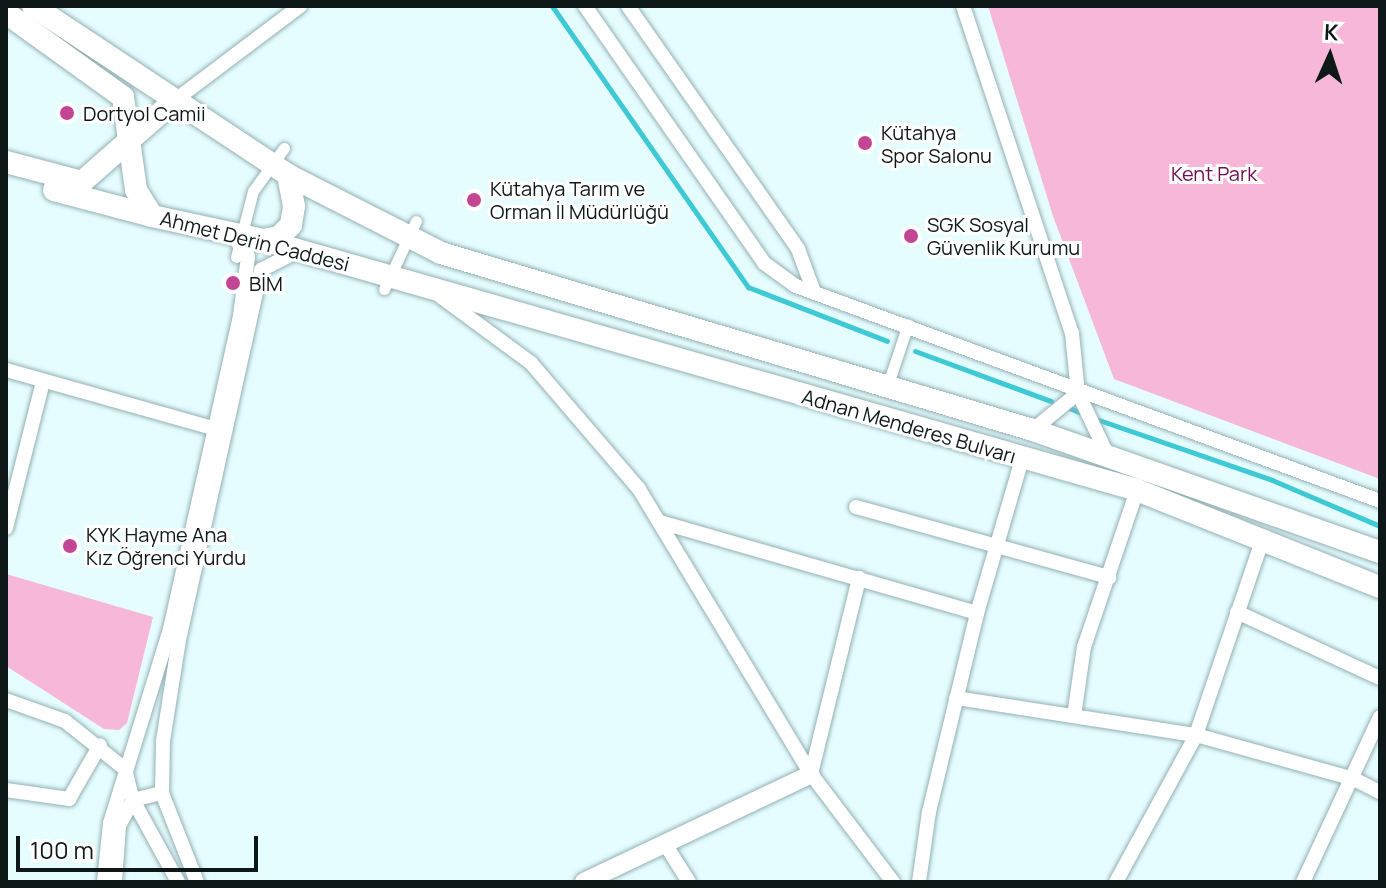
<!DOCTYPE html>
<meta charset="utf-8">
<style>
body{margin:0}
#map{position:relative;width:1386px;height:888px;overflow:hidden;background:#e5fdff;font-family:Manrope,sans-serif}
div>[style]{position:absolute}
.green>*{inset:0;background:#f6b7d9}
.stream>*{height:5px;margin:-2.5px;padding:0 2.5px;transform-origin:2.5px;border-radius:2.5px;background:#3ec9d4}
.roads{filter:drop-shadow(0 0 2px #94b0b3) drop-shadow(0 0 2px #94b0b3)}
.pedestrian>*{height:11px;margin:-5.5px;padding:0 5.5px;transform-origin:5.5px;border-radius:5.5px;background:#fff}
.minor>*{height:14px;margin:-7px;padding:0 7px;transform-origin:7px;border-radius:7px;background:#fff}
.tertiary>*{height:18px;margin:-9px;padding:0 9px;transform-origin:9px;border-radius:9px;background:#fff}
.secondary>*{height:22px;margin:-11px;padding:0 11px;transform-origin:11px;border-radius:11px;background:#fff}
.dots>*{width:22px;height:22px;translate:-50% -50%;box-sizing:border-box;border:4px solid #fff;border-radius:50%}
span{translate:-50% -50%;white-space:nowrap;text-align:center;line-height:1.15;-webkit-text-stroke:6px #fff;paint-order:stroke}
.poi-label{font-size:20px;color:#0e1819}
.left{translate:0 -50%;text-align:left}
.park-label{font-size:20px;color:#710e51}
.street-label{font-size:20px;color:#0e1819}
.frame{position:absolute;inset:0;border:8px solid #0e1819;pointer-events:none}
.north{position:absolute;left:1290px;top:16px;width:80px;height:80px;-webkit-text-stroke:6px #fff;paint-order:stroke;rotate:3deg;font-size:22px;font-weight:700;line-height:32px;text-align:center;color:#0e1819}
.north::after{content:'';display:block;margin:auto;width:28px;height:36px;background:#0e1819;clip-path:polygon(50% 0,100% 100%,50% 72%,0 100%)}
.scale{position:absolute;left:16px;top:836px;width:242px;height:36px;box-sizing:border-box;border:4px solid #0e1819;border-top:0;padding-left:10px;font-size:24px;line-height:28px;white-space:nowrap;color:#0e1819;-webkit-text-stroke:6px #fff;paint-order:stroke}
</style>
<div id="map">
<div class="green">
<div style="clip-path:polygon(988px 6px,1380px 6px,1380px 479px,1114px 379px,1053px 216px)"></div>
<div style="clip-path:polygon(6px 574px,153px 617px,127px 723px,119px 730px,104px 729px,6px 666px)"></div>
</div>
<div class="stream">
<div style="left:552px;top:6px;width:343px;rotate:55.1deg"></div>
<div style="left:748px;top:287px;width:149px;rotate:21.2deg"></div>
<div style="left:915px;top:351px;width:145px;rotate:20.2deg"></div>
<div style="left:1069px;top:408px;width:11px;rotate:22deg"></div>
<div style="left:1099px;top:420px;width:183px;rotate:19.1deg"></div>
<div style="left:1272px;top:480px;width:117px;rotate:23.1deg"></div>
</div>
<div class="roads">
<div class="pedestrian">
<div style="left:236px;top:257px;width:68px;rotate:-75.6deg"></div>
<div style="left:253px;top:191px;width:53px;rotate:-54.2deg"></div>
<div style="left:384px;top:289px;width:75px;rotate:-64.8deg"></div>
<div style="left:887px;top:387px;width:66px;rotate:-71.6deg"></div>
</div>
<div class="minor">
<div style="left:585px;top:6px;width:313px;rotate:55.1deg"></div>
<div style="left:764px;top:263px;width:39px;rotate:36deg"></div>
<div style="left:796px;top:286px;width:622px;rotate:20.21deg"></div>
<div style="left:628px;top:6px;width:297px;rotate:55deg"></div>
<div style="left:798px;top:249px;width:46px;rotate:69.6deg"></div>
<div style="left:963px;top:6px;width:345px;rotate:71.6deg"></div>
<div style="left:1072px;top:333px;width:60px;rotate:84.3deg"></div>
<div style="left:1078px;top:393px;width:70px;rotate:64.5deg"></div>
<div style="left:174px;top:101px;width:158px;rotate:-37deg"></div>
<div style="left:440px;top:296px;width:113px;rotate:36.4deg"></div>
<div style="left:531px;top:363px;width:166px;rotate:49.4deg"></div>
<div style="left:639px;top:489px;width:333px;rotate:58.9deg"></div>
<div style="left:811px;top:774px;width:136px;rotate:52.8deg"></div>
<div style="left:6px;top:370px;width:215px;rotate:15.7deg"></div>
<div style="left:1033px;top:430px;width:58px;rotate:-39.4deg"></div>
<div style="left:856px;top:507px;width:263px;rotate:15.5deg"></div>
<div style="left:660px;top:522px;width:330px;rotate:16deg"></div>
<div style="left:6px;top:528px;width:151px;rotate:-75.8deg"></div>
<div style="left:1237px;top:612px;width:157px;rotate:24.8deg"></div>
<div style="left:956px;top:698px;width:243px;rotate:8.8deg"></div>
<div style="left:1196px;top:735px;width:164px;rotate:15.6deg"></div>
<div style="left:1354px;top:779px;width:29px;rotate:27deg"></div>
<div style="left:6px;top:700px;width:63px;rotate:19.6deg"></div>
<div style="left:65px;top:721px;width:77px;rotate:38.7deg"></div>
<div style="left:125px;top:769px;width:32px;rotate:76deg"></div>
<div style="left:133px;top:800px;width:94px;rotate:61.2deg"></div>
<div style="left:1074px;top:716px;width:70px;rotate:-81.8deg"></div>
<div style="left:1084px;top:647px;width:166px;rotate:-71.3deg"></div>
<div style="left:811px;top:774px;width:202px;rotate:-76.2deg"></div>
<div style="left:6px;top:790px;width:64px;rotate:8.1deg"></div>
<div style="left:69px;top:799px;width:62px;rotate:-60.1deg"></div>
<div style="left:665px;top:844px;width:45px;rotate:57.7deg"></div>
<div style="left:104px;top:882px;width:59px;rotate:-84.2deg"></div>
<div style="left:110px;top:823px;width:203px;rotate:-72.8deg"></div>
<div style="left:170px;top:629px;width:322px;rotate:-77.4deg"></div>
<div style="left:240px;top:315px;width:59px;rotate:-82.1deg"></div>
<div style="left:248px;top:257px;width:29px;rotate:-125deg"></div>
<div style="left:115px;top:882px;width:56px;rotate:-85.9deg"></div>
<div style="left:119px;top:826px;width:30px;rotate:-62deg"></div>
<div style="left:133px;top:800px;width:30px;rotate:-14deg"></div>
<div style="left:197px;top:882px;width:96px;rotate:-111.5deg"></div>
<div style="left:162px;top:793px;width:52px;rotate:-88.9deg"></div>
<div style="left:163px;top:741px;width:102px;rotate:-81deg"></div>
<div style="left:179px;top:640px;width:379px;rotate:-77.5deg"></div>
<div style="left:261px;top:270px;width:42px;rotate:-27.2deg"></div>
<div style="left:919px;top:882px;width:71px;rotate:-81.9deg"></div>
<div style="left:929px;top:812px;width:205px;rotate:-76.4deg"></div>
<div style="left:977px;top:613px;width:160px;rotate:-73.7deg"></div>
<div style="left:1116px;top:882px;width:167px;rotate:-61.4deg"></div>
<div style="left:1196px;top:735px;width:208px;rotate:-71.2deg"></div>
<div style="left:1303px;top:882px;width:182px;rotate:-65deg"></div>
</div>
<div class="tertiary">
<div style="left:584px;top:882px;width:251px;rotate:-25.4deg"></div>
</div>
<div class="secondary">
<div style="left:33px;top:6px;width:306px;rotate:33.5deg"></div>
<div style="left:288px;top:175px;width:172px;rotate:27deg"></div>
<div style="left:441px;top:253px;width:618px;rotate:16.65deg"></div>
<div style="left:1033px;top:430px;width:368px;rotate:19.4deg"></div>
<div style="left:6px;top:13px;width:144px;rotate:35.7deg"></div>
<div style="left:123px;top:97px;width:94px;rotate:82deg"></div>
<div style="left:136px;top:190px;width:31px;rotate:58deg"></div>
<div style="left:152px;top:216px;width:114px;rotate:12.2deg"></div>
<div style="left:263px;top:240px;width:909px;rotate:15.96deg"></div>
<div style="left:1137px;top:490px;width:262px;rotate:21.8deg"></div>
<div style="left:6px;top:162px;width:79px;rotate:14.7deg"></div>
<div style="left:82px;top:182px;width:123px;rotate:-41.4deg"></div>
<div style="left:54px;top:190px;width:101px;rotate:14.9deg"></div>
<div style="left:263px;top:240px;width:16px;rotate:-11deg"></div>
<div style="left:279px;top:237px;width:17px;rotate:-45deg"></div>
<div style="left:291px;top:225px;width:19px;rotate:-81deg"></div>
<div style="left:294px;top:206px;width:32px;rotate:-101deg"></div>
</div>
</div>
<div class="dots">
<div style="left:67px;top:113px;background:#c34694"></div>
<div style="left:865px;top:143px;background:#c34694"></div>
<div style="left:474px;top:200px;background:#c34694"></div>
<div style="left:911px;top:236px;background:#c34694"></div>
<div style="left:233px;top:283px;background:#c34694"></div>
<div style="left:70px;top:546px;background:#c34694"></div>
</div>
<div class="poi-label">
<span class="left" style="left:83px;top:113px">Dortyol Camii</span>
<span class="left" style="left:881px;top:144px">Kütahya<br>Spor Salonu</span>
<span class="left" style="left:490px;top:200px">Kütahya Tarım ve<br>Orman İl Müdürlüğü</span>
<span class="left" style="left:927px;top:236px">SGK Sosyal<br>Güvenlik Kurumu</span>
<span class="left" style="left:249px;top:283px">BİM</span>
<span class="left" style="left:86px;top:546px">KYK Hayme Ana<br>Kız Öğrenci Yurdu</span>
</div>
<div class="park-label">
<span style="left:1214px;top:173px">Kent Park</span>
</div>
<div class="street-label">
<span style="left:255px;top:241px;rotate:14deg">Ahmet Derin Caddesi</span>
<span style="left:909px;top:426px;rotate:16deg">Adnan Menderes Bulvarı</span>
</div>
<div class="frame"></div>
<div class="north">K</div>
<div class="scale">100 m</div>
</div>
